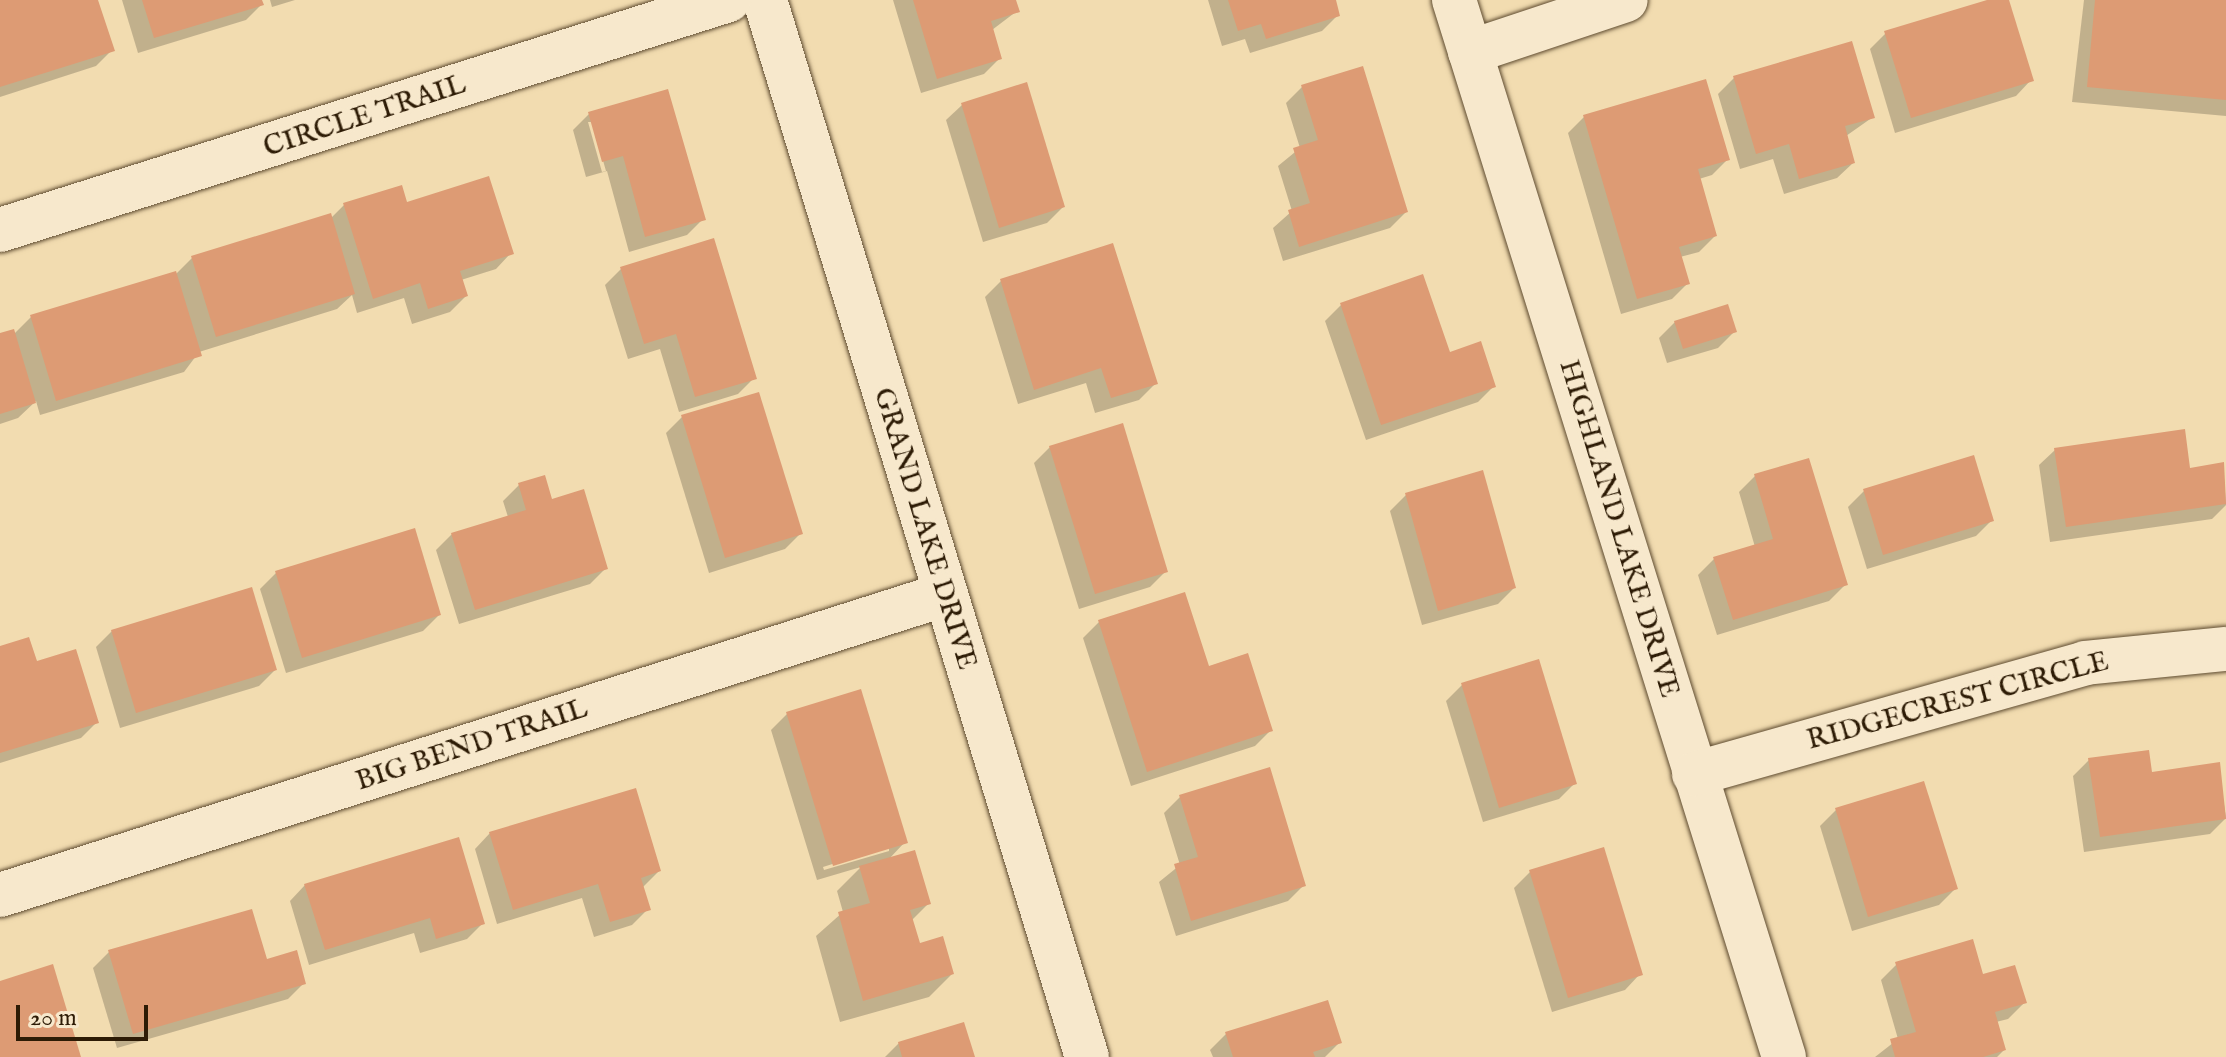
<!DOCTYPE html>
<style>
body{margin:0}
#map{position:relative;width:2226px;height:1057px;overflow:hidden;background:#f2dcb0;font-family:"IM FELL English",serif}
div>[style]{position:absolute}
.shadow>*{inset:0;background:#0003}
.building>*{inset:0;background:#dd9b74}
.roads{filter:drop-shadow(0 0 2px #5e4b30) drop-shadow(0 0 2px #5e4b30)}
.minor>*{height:44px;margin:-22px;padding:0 22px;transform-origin:22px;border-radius:22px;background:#f7e8cc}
span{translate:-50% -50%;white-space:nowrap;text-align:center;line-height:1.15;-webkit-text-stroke:7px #f7e8cc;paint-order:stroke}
.street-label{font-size:28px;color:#2d1b05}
.scale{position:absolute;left:16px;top:1005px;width:132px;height:36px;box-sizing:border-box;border:4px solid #2d1b05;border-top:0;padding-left:10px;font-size:24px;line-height:28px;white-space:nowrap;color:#2d1b05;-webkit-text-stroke:6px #f7e8cc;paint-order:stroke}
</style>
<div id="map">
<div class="shadow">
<div style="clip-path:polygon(0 0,96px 0,112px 50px,96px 66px,0 97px)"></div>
<div style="clip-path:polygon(122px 0,260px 0,262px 4px,246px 20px,138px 53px)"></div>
<div style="clip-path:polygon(270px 0,295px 0,272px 7px)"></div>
<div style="clip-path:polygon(893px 0,1014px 0,1017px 11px,992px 30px,1000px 58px,984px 74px,921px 93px)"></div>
<div style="clip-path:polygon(1208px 0,1334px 0,1338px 15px,1322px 31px,1250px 53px,1245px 39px,1222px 46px)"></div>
<div style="clip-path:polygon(1994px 0,2007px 0,2031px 80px,2016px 96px,1895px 133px,1870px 49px,1886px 33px)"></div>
<div style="clip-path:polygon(2084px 0,2226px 0,2226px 116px,2072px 102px)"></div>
<div style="clip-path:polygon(1734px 78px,1873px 117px,1846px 136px,1853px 163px,1837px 178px,1784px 194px,1773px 159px,1740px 169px,1718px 94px)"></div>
<div style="clip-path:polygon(1302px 87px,1406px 212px,1390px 228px,1283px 261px,1273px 228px,1292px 211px,1278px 166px,1300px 148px,1286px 103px)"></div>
<div style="clip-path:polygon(962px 105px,1063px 207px,1047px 223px,983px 242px,946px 120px)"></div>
<div style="clip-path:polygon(evenodd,589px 114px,703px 219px,687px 235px,629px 252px,607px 171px,586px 177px,573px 130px,589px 114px,588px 122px,592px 122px,606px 171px,602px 172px,588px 122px)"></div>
<div style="clip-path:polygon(1584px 117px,1728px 159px,1712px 175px,1699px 179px,1715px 236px,1699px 252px,1680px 257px,1688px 283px,1672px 299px,1621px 314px,1568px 133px)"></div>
<div style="clip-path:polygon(344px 205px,406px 205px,511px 253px,496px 269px,461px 280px,466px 296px,450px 312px,412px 324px,404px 298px,357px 313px,352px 295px,337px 309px,199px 352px,184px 372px,40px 415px,36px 401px,18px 418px,0 424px,0 335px,13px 335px,31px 317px,175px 275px,192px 258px,330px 219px)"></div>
<div style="clip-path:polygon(621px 269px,754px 378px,738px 394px,679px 412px,660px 349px,628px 359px,605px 285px)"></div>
<div style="clip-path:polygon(1422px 277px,1448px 354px,1494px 386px,1478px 402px,1366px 440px,1325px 321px,1341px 305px)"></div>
<div style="clip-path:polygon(1001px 281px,1155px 384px,1139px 400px,1095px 413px,1086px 383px,1018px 404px,985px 297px)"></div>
<div style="clip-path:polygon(1675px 322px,1734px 332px,1718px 348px,1667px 363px,1659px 338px)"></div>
<div style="clip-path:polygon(682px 417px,801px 533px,785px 549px,709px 573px,666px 433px)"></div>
<div style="clip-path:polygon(1050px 447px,1166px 571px,1150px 587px,1079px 609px,1034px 463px)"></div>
<div style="clip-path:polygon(2055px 450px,2188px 470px,2223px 465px,2226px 505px,2212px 519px,2050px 542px,2039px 465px)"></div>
<div style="clip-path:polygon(1807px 460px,1845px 585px,1829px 601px,1717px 635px,1698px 575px,1714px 559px,1755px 547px,1739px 492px,1755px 476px)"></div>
<div style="clip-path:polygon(519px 485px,551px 501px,606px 568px,590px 584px,459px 624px,436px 550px,452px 534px,508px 517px,503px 501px)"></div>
<div style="clip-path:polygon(1864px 491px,1992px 520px,1976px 536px,1867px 569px,1848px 507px)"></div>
<div style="clip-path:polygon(1406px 495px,1514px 588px,1498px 604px,1422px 625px,1390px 511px)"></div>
<div style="clip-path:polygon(276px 573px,439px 615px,423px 631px,286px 673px,260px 589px)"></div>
<div style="clip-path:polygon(1184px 595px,1207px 668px,1271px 730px,1255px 746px,1131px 786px,1083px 638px,1099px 622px)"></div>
<div style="clip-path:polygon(112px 631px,275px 670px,259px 686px,120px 728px,96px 647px)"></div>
<div style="clip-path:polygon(0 648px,35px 663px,97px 722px,81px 738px,0 763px)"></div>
<div style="clip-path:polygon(1462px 685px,1575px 783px,1559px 799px,1483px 822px,1446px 701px)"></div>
<div style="clip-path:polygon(evenodd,787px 714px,905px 842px,888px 860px,929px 903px,911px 921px,918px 946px,952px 974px,929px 997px,840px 1022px,816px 936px,843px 912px,837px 891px,861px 867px,817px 880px,771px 730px,787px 714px,889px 846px,889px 851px,824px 870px,823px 867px,889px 846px)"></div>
<div style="clip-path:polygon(2089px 760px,2150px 775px,2218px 765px,2226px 818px,2210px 834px,2084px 852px,2073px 776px)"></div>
<div style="clip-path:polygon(1180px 797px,1304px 885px,1288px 901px,1176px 936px,1159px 882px,1180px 865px,1164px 813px)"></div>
<div style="clip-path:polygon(1836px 810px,1955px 889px,1939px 905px,1852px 931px,1820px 826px)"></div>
<div style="clip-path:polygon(490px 833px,659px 871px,642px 888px,648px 909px,632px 925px,594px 937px,582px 898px,497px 924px,475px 849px)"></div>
<div style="clip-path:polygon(1530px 872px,1640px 974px,1625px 990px,1552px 1012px,1514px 888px)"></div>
<div style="clip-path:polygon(305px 885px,483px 923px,467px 939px,420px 953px,414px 933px,309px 965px,290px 901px)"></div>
<div style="clip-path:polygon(109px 952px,265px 961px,304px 983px,288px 999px,117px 1048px,93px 968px)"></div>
<div style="clip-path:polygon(1897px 964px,1982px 976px,2024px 1003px,2008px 1019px,1996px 1022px,2004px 1050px,1997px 1057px,1875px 1057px,1898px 1039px,1881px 980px)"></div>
<div style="clip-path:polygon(1226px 1034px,1339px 1043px,1325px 1057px,1213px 1057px,1210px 1050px)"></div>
<div style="clip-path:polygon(899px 1043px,973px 1057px,885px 1057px)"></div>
</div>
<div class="building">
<div style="clip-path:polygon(0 0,98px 0,115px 51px,0 87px)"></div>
<div style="clip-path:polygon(142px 0,262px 0,264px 5px,154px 38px)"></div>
<div style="clip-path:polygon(913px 0,1016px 0,1020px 12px,991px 21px,1002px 59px,937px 79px)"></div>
<div style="clip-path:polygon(1228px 0,1336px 0,1340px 16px,1266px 39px,1261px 24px,1238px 31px)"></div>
<div style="clip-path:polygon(1987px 0,2009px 0,2034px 81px,1911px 118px,1884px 31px)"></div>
<div style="clip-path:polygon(2095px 0,2226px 0,2226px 100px,2087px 87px)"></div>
<div style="clip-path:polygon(1852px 41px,1875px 118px,1845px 126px,1855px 163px,1799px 179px,1789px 144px,1756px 154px,1733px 76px)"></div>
<div style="clip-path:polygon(1363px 66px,1408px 212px,1299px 247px,1288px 210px,1310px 203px,1293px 148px,1318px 140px,1301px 85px)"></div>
<div style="clip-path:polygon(1706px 79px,1730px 160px,1698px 169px,1717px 236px,1679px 247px,1690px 284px,1637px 299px,1583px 115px)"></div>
<div style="clip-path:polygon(1027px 82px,1065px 207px,999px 228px,961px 103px)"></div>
<div style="clip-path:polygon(668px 89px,706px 220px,645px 237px,623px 156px,602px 162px,588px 112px)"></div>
<div style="clip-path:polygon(489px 176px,514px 254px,460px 271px,468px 296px,428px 309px,420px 283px,373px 299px,343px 203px,402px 185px,407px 202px)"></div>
<div style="clip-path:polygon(331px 213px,355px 294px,216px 337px,191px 256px)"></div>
<div style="clip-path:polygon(714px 238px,757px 379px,695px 397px,676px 334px,644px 344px,620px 267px)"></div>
<div style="clip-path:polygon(1113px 243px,1158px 384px,1111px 398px,1101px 368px,1034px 390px,1000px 279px)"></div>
<div style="clip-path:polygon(176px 271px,202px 356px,56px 401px,30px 315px)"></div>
<div style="clip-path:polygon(1423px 274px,1450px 352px,1481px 341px,1496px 387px,1381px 425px,1340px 303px)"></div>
<div style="clip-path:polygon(1728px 304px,1737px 332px,1683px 349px,1674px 321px)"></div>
<div style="clip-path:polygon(14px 329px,36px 403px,0 414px,0 333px)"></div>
<div style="clip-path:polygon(759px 392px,803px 534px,725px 558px,681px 415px)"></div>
<div style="clip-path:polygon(1123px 423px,1168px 572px,1095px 594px,1049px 446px)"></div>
<div style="clip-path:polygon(2185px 429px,2190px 468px,2224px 462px,2226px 504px,2066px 527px,2054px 448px)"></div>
<div style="clip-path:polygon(1974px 455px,1994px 521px,1883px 555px,1863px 489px)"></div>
<div style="clip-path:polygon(1809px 458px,1848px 585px,1733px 620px,1713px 557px,1773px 539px,1754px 474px)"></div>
<div style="clip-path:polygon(1483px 470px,1516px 588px,1438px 611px,1405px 493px)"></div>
<div style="clip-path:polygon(545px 475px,552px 499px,584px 489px,608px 569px,475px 610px,451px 533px,526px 510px,518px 483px)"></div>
<div style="clip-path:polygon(415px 528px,441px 615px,302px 658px,275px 571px)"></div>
<div style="clip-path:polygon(252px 587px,277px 670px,136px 713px,111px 630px)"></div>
<div style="clip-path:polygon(1185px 592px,1209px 666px,1248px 653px,1273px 731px,1147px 772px,1098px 620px)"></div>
<div style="clip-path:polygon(29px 637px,37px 661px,76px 649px,99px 723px,0 753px,0 646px)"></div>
<div style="clip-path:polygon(1539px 659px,1577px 784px,1499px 808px,1461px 683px)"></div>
<div style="clip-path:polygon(861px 689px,908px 843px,833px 866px,786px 712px)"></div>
<div style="clip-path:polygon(2149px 750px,2152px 772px,2220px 762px,2226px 819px,2100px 837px,2088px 758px)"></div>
<div style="clip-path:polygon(1270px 767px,1306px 886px,1191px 921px,1174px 864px,1198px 857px,1179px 795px)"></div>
<div style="clip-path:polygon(1924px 781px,1958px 889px,1868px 917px,1835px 808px)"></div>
<div style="clip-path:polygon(636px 788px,661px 871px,641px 878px,651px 910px,610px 922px,598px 884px,513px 910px,489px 832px)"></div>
<div style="clip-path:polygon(459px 837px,485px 924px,436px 939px,430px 918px,325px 950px,304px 884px)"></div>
<div style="clip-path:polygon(1604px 847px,1643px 975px,1568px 998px,1529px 870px)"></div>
<div style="clip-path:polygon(915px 850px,931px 904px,910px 910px,920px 943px,943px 936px,954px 974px,863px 1001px,838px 912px,870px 903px,859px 866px)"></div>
<div style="clip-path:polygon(252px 909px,267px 959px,297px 950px,306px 984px,133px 1034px,108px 950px)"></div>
<div style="clip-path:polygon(1973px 939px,1983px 974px,2015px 965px,2027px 1003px,1995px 1012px,2006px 1050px,1983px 1057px,1895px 1057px,1890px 1039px,1916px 1032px,1895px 962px)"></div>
<div style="clip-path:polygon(53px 964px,81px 1057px,0 1057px,0 981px)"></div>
<div style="clip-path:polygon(1328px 1000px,1342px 1043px,1313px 1052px,1315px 1057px,1233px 1057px,1225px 1032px)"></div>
<div style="clip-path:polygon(964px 1022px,975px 1057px,902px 1057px,898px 1042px)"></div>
</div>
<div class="roads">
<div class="minor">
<div style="left:765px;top:0;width:1105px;rotate:73.06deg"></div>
<div style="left:1454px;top:0;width:1107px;rotate:72.66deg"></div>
<div style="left:1470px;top:52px;width:164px;rotate:-18.4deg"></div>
<div style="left:0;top:230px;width:764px;rotate:-17.51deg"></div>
<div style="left:1694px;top:774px;width:406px;rotate:-15.8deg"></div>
<div style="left:2085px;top:663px;width:142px;rotate:-5.7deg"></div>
<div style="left:0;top:895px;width:990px;rotate:-17.65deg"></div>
</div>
</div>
<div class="street-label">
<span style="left:365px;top:117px;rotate:-18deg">CIRCLE TRAIL</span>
<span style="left:924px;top:529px;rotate:73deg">GRAND LAKE DRIVE</span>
<span style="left:1618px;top:529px;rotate:73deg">HIGHLAND LAKE DRIVE</span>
<span style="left:1958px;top:702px;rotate:-15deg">RIDGECREST CIRCLE</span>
<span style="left:472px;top:746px;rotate:-18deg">BIG BEND TRAIL</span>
</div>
<div class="scale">20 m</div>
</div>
